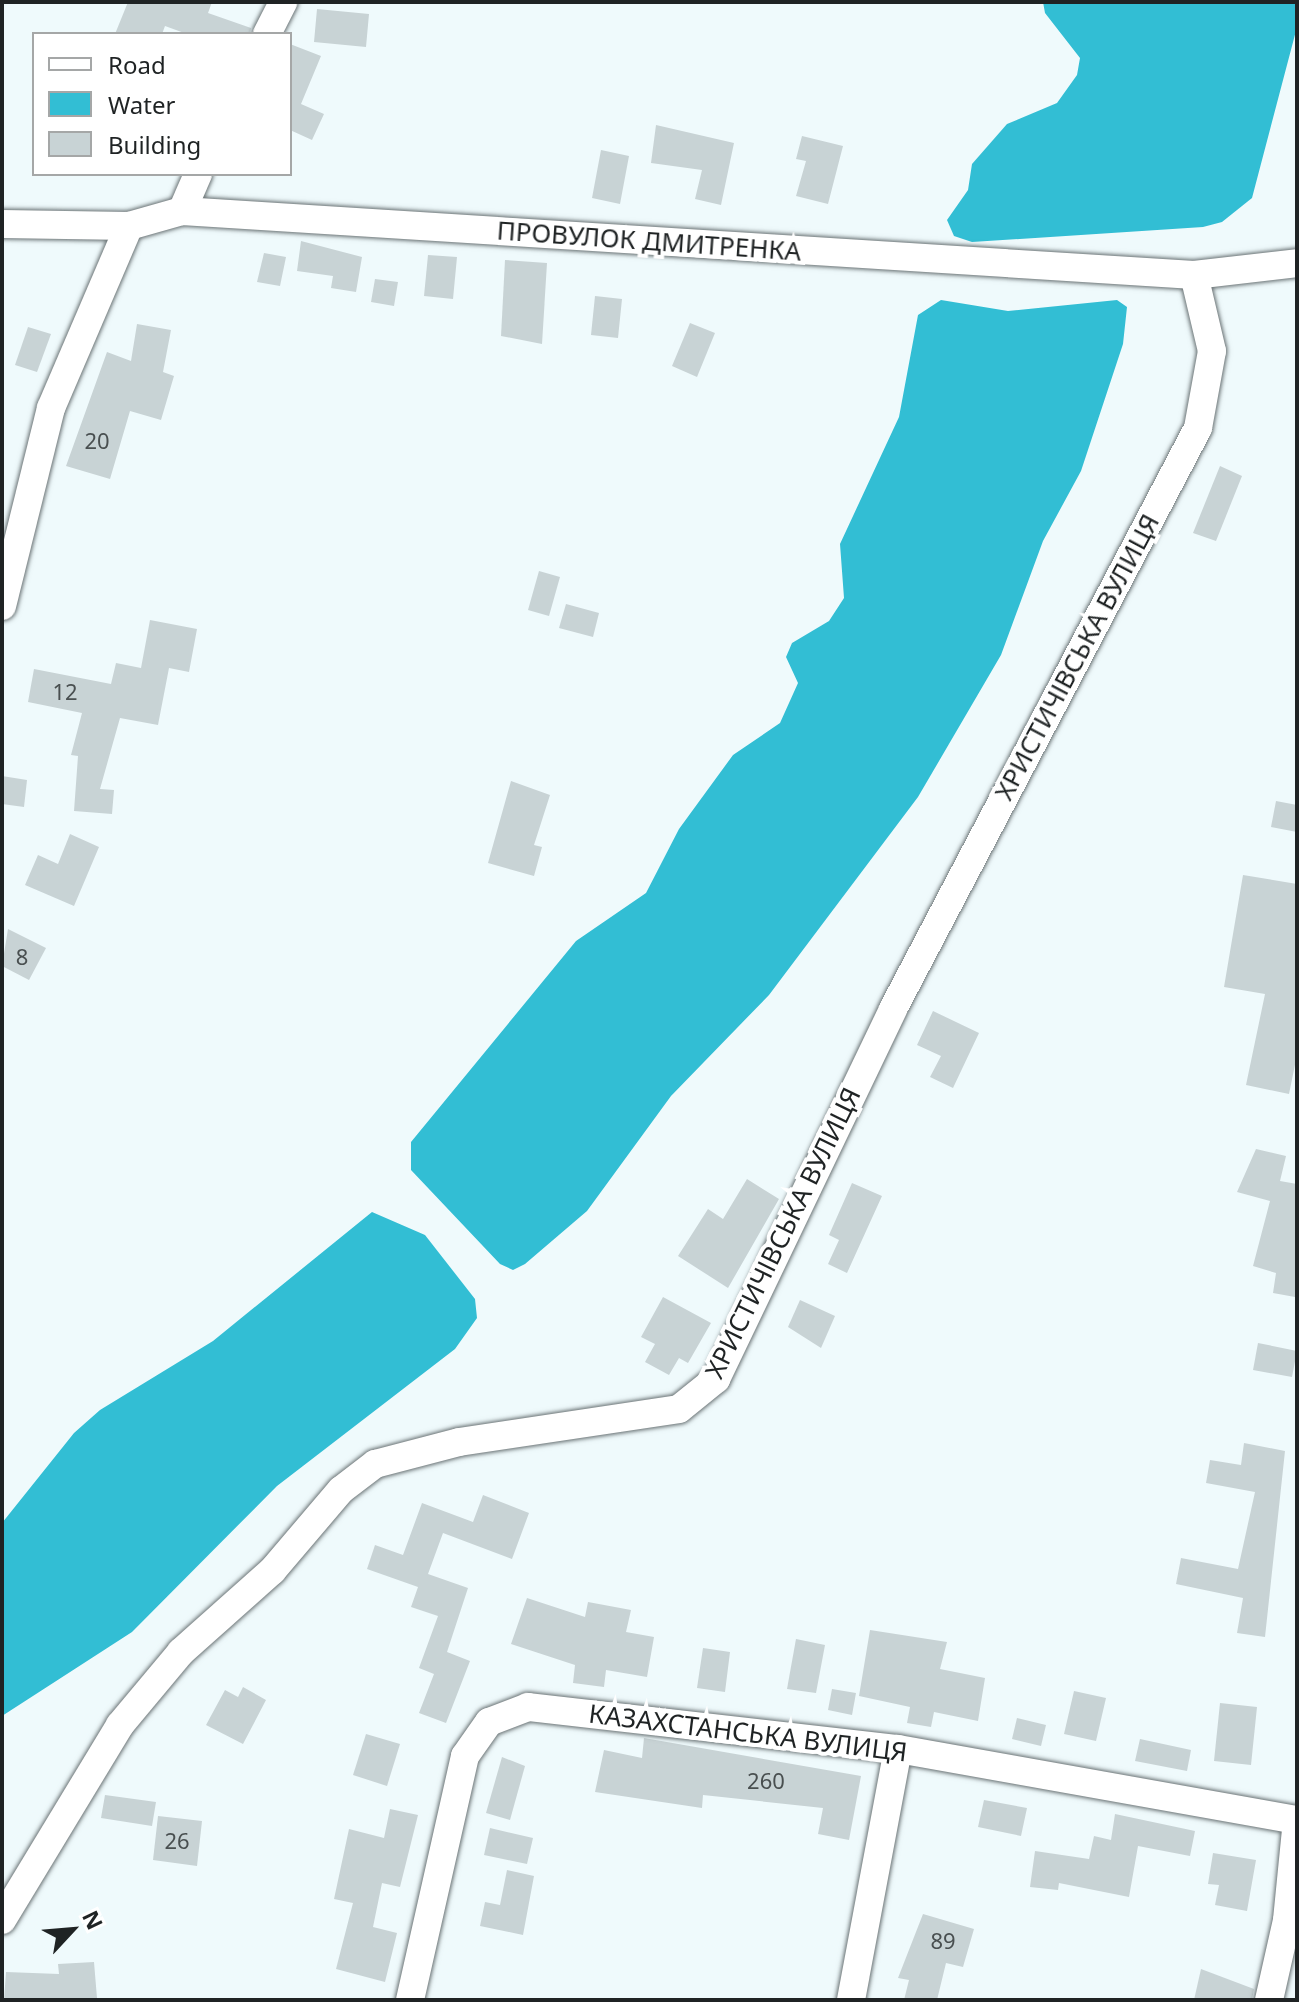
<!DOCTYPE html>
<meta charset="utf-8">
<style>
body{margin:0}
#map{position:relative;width:1299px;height:2002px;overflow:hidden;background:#effafc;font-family:"Noto Sans",sans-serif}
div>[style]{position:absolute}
.water>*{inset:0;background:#32bed4}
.building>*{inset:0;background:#c8d3d5}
.roads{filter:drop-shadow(0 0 2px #6b7476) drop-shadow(0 0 2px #6b7476)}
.minor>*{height:28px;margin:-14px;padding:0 14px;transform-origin:14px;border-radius:14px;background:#fff}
span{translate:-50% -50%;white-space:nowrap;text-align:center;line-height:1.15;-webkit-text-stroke:8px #fff;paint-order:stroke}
.number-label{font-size:22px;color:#494f50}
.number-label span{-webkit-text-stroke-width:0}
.street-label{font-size:26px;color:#1f2324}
.frame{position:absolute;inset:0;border:4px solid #1f2324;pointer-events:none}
.legend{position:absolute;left:32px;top:32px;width:260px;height:144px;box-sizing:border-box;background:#fff;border:2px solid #a5a7a7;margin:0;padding:10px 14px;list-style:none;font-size:24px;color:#1f2324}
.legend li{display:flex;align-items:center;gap:16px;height:40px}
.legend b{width:40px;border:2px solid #a5a7a7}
.north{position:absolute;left:32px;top:1890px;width:80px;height:80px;-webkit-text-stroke:6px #fff;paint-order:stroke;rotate:64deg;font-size:22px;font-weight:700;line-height:32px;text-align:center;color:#1f2324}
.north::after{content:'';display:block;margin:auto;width:28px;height:36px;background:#1f2324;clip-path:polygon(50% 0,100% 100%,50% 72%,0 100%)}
</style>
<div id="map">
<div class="water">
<div style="clip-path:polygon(1043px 2px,1297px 2px,1297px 27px,1252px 198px,1222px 222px,1203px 227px,972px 242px,954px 236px,947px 220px,968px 190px,972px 164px,1007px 124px,1057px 103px,1077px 75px,1080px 58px,1045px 13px)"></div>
<div style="clip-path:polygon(941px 300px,1008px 311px,1117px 300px,1127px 307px,1123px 344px,1081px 471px,1043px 541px,1001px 655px,918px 797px,769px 995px,671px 1096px,587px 1211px,525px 1264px,513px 1270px,500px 1264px,411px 1170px,411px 1142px,576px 941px,646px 893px,679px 829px,733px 755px,780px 723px,798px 683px,786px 657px,792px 643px,829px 621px,844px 598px,840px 544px,899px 417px,918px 315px)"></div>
<div style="clip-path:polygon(372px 1212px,425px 1235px,475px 1299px,477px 1318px,455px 1349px,277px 1486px,132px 1632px,2px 1716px,2px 1523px,74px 1433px,100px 1410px,213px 1341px)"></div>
</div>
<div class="building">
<div style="clip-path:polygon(128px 2px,212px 2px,208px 13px,251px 28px,250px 34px,187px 34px,165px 26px,162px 34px,115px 34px)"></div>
<div style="clip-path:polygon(317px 9px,369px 14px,366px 47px,314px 42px)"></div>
<div style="clip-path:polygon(290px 44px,321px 56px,301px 104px,324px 114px,312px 140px,290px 130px)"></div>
<div style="clip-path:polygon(656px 125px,734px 143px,721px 205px,695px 199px,702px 170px,651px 163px)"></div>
<div style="clip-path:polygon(802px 136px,843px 146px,828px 204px,796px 196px,806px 161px,796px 159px)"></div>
<div style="clip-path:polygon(601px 150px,629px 156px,620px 204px,592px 198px)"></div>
<div style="clip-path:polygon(301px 241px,362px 257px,356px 292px,331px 288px,333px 276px,297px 271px)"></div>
<div style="clip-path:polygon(264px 253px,286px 257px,280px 286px,257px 282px)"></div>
<div style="clip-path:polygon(428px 255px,457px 257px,453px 299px,424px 296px)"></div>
<div style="clip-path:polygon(505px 260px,547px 263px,542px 344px,501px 336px)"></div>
<div style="clip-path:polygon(375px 279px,398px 282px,394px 306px,371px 302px)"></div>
<div style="clip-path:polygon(595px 296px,622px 299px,618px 338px,591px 335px)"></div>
<div style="clip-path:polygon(690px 323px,715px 333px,697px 377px,672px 366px)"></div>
<div style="clip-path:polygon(137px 324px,171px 330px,163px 372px,174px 376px,161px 420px,130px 411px,110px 479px,66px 466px,107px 352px,131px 361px)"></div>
<div style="clip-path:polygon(28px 327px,51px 334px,37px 372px,15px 365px)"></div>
<div style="clip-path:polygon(1220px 466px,1242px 476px,1216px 541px,1193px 533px)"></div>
<div style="clip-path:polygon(539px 571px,560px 577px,549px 616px,528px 610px)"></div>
<div style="clip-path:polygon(566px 604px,599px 613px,593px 637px,559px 628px)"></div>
<div style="clip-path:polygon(150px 620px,197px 629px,189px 672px,169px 668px,158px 725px,120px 718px,100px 789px,114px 790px,112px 814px,74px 811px,78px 756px,71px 755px,82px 713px,28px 702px,34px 669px,111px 684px,116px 663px,141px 668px)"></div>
<div style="clip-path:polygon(2px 776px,27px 780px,24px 807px,2px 804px)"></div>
<div style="clip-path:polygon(511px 781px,550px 795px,534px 845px,542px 847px,534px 876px,488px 863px)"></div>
<div style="clip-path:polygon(1276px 801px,1297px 805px,1297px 832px,1271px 827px)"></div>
<div style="clip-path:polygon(70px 834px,99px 847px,74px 906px,25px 885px,38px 855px,58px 864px)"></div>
<div style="clip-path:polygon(1243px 875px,1297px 884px,1297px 1055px,1289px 1094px,1246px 1085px,1265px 994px,1224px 987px)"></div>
<div style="clip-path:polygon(8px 929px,46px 948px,29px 980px,2px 966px)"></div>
<div style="clip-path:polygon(933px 1011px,979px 1033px,953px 1088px,930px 1077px,941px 1056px,917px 1045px)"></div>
<div style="clip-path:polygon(1256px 1149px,1286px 1156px,1280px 1181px,1297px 1184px,1295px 1297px,1273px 1293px,1276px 1273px,1253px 1266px,1270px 1201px,1237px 1192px)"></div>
<div style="clip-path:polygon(747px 1179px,779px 1199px,728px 1288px,678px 1256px,708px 1209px,723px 1219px)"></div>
<div style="clip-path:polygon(852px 1183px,882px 1196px,847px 1273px,828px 1264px,839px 1240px,829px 1235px)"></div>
<div style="clip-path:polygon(663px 1297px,711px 1323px,688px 1363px,679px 1358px,669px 1375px,645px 1362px,655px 1344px,641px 1337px)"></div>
<div style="clip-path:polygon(800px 1300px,835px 1316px,821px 1348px,788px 1327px)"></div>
<div style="clip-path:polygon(1258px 1343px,1297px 1351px,1292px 1377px,1253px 1370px)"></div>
<div style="clip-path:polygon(1244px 1443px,1285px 1451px,1265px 1637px,1237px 1633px,1243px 1598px,1176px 1584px,1181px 1558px,1238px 1569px,1255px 1492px,1206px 1483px,1210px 1460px,1241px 1465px)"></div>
<div style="clip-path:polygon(483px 1495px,529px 1513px,512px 1559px,443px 1533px,428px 1574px,468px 1588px,447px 1652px,470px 1661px,446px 1723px,419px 1713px,434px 1674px,419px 1668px,438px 1616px,411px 1607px,418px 1587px,367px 1569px,375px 1545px,403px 1555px,422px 1503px,473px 1522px)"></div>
<div style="clip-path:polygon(527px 1598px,585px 1617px,588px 1602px,631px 1610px,626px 1632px,654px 1637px,647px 1677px,606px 1670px,604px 1687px,573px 1683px,575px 1665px,511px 1644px)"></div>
<div style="clip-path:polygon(870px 1630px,947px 1642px,940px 1669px,985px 1678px,978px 1721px,934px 1712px,931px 1727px,907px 1723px,910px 1707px,859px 1696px)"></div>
<div style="clip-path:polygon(796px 1639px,825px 1645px,816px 1693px,787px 1689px)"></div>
<div style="clip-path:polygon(703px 1648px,730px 1652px,725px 1692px,697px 1688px)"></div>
<div style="clip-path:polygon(243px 1687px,266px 1700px,243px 1744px,206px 1725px,225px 1690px,238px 1697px)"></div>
<div style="clip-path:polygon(832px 1689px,856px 1693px,852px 1715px,828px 1710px)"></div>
<div style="clip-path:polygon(1074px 1691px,1106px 1698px,1096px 1741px,1064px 1734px)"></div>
<div style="clip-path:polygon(1220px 1703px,1257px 1707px,1251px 1765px,1214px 1761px)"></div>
<div style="clip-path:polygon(1017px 1718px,1046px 1725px,1041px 1746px,1012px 1739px)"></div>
<div style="clip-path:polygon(366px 1734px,400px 1744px,387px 1786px,353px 1775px)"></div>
<div style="clip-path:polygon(644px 1738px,861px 1776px,849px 1840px,818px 1834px,823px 1808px,703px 1795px,702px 1808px,595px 1792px,604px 1750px,642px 1758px)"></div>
<div style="clip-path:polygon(1140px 1739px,1191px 1750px,1187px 1771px,1135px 1761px)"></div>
<div style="clip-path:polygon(502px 1757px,525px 1766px,510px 1820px,486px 1813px)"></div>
<div style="clip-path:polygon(105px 1795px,156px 1802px,152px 1826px,101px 1818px)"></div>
<div style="clip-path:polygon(984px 1800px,1027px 1808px,1021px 1836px,978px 1827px)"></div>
<div style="clip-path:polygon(390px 1809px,418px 1815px,400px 1887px,382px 1883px,373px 1927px,397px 1933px,385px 1982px,336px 1969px,353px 1903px,334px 1899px,349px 1829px,384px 1838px)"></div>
<div style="clip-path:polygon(1115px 1814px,1195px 1831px,1190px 1856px,1138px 1846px,1129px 1897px,1059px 1883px,1058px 1890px,1030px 1887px,1035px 1851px,1089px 1859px,1094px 1836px,1111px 1840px)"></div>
<div style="clip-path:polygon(158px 1816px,202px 1821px,197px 1866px,153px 1860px)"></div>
<div style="clip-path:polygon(490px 1828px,533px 1838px,527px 1864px,484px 1855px)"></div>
<div style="clip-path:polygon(1213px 1853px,1256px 1860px,1247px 1911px,1215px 1905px,1219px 1885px,1208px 1884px)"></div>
<div style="clip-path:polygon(507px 1870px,534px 1876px,523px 1935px,480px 1926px,485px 1902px,500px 1905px)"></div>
<div style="clip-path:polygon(923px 1914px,974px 1929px,963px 1967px,946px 1963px,937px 2000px,904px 2000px,909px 1980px,898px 1978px)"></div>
<div style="clip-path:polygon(94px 1962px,97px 1998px,4px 2000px,6px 1972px,59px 1974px,58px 1964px)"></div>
<div style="clip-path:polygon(1201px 1969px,1254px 1989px,1252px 2000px,1194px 2000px)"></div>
</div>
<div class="roads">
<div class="minor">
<div style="left:267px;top:34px;width:36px;rotate:-63deg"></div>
<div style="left:182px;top:211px;width:40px;rotate:-66.6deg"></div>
<div style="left:2px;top:224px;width:127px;rotate:0.9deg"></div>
<div style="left:129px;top:226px;width:55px;rotate:-15.8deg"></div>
<div style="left:182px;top:211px;width:1014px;rotate:3.62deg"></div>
<div style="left:1194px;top:275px;width:104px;rotate:-6.6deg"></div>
<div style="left:2px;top:606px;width:204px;rotate:-76.1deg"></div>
<div style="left:51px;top:408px;width:198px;rotate:-66.8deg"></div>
<div style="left:2px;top:1920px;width:228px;rotate:-58.8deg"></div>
<div style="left:120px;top:1725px;width:95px;rotate:-50.1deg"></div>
<div style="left:181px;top:1652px;width:122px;rotate:-41.7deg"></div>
<div style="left:272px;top:1571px;width:106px;rotate:-49.6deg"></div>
<div style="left:341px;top:1490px;width:43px;rotate:-37.4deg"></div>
<div style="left:375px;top:1464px;width:87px;rotate:-14.7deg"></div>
<div style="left:459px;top:1442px;width:222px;rotate:-8.5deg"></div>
<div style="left:679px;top:1409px;width:48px;rotate:-39deg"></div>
<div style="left:716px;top:1379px;width:410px;rotate:-64.4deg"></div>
<div style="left:893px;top:1009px;width:656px;rotate:-62.3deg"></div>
<div style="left:1198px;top:428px;width:78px;rotate:-79.7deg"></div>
<div style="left:1212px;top:351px;width:78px;rotate:-103.3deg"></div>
<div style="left:410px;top:2000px;width:250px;rotate:-77.3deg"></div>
<div style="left:465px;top:1756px;width:42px;rotate:-54.8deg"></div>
<div style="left:489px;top:1722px;width:42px;rotate:-21deg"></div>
<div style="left:528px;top:1707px;width:372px;rotate:6.5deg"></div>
<div style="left:898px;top:1749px;width:405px;rotate:10.1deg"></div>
<div style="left:851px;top:2000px;width:255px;rotate:-79.4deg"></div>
<div style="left:1269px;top:2000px;width:82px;rotate:-77.3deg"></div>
<div style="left:1287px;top:1920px;width:101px;rotate:-84.3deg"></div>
</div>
</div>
<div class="number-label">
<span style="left:97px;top:441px">20</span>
<span style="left:65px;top:692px">12</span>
<span style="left:22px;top:957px">8</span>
<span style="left:766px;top:1781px">260</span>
<span style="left:177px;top:1841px">26</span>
<span style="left:943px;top:1941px">89</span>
</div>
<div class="street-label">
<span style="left:649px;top:241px;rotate:4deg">ПРОВУЛОК ДМИТРЕНКА</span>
<span style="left:1077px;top:657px;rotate:-62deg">ХРИСТИЧІВСЬКА ВУЛИЦЯ</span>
<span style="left:783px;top:1233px;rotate:-64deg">ХРИСТИЧІВСЬКА ВУЛИЦЯ</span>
<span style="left:748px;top:1733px;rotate:7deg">КАЗАХСТАНСЬКА ВУЛИЦЯ</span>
</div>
<div class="frame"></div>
<ul class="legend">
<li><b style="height:10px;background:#fff"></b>Road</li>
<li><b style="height:22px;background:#32bed4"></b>Water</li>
<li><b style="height:22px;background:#c8d3d5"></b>Building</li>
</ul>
<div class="north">N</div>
</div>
